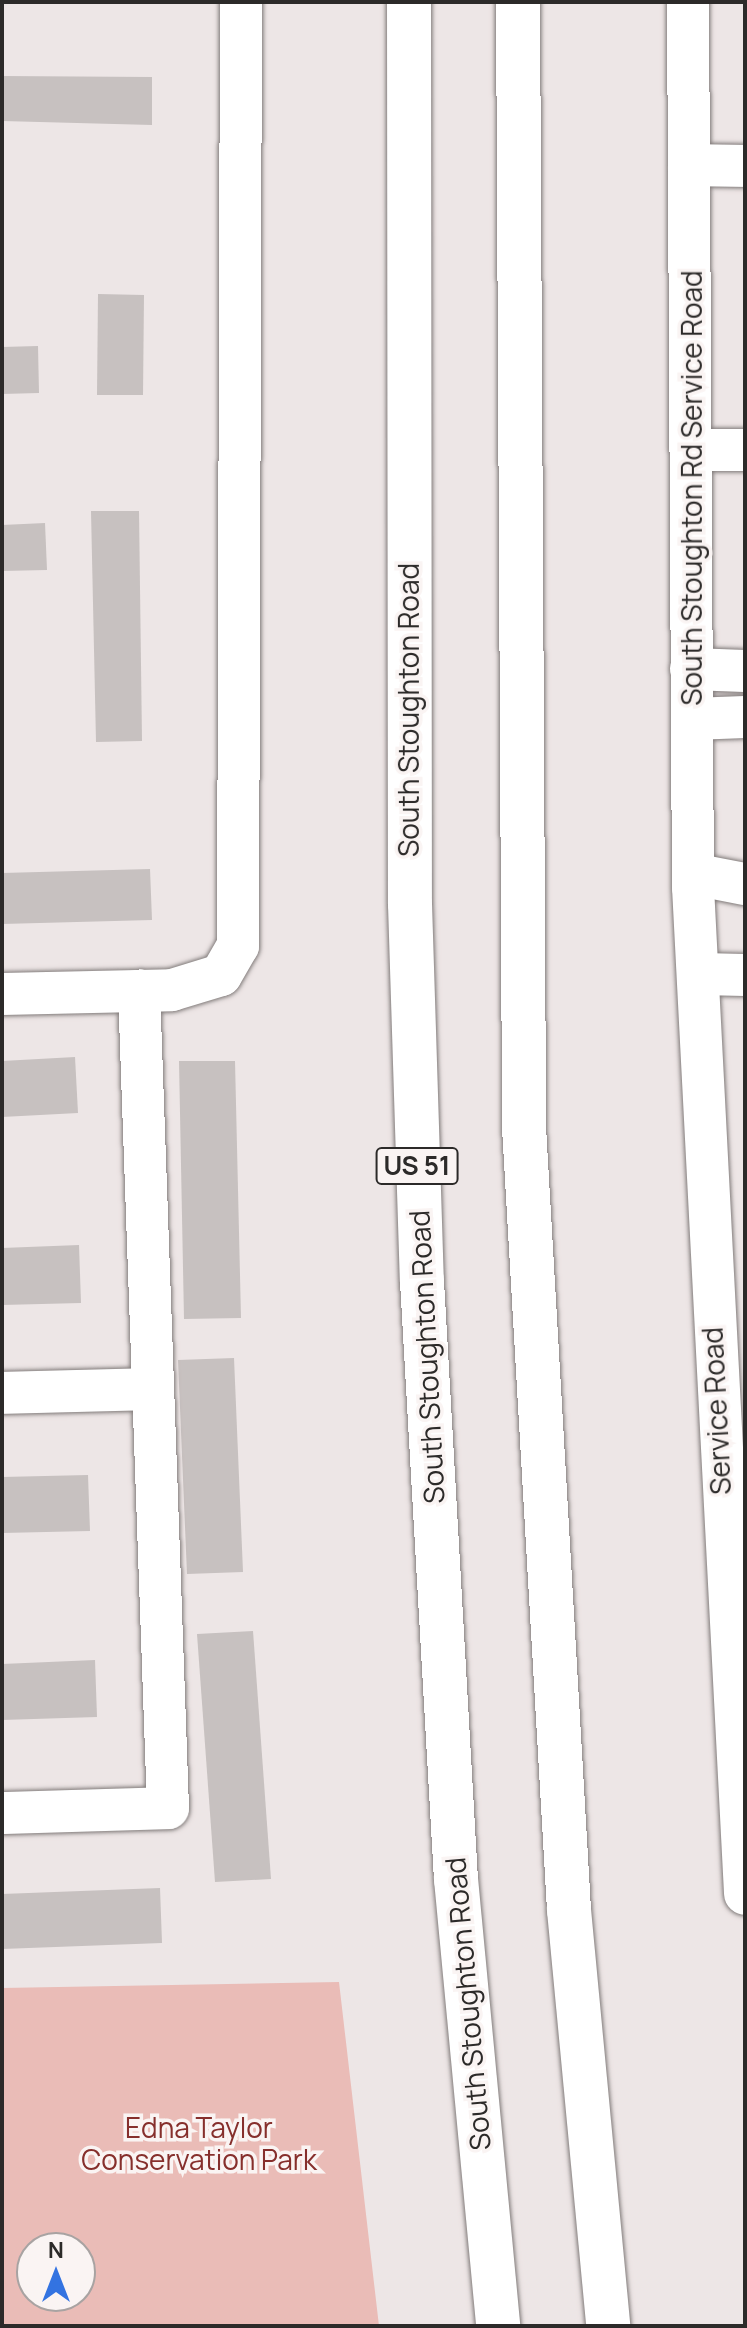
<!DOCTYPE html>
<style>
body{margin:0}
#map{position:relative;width:747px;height:2328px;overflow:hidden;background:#ede6e6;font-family:Manrope,sans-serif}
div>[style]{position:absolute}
.green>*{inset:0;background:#eabcb7}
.building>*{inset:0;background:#c7c1c0}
.roads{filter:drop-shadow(0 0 2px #827c7b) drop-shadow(0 0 2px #827c7b)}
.minor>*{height:42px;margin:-21px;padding:0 21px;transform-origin:21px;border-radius:21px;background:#fff}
.major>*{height:44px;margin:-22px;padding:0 22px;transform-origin:22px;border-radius:22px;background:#fff}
span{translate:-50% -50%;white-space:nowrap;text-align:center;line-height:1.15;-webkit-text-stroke:7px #faf4f3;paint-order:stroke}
.shield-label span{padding:2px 6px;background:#faf4f3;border:2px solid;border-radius:6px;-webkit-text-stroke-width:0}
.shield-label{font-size:26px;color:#2c2a29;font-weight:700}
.street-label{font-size:28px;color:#2c2a29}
.park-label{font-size:28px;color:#862f2c}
.frame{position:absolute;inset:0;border:4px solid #2c2a29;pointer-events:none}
.north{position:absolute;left:16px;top:2232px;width:80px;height:80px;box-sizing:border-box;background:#faf4f3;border:2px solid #a8a3a2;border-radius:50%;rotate:0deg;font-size:22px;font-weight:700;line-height:32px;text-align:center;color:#2c2a29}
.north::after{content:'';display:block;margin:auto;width:28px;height:36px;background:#3373e1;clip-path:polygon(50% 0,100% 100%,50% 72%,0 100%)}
</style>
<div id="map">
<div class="green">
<div style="clip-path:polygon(evenodd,339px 1982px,379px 2326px,2px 2326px,2px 1988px,339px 1982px,32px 2248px,80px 2248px,80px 2296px,32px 2296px,32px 2248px)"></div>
</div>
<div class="building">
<div style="clip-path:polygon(2px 76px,152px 77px,152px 125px,2px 121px)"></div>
<div style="clip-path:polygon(98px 294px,144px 295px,143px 395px,97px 395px)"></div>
<div style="clip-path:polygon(38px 346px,39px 393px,2px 394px,2px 347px)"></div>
<div style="clip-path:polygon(91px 511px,139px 511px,142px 741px,96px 742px)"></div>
<div style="clip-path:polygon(45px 523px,47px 570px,2px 571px,2px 525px)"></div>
<div style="clip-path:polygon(150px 869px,152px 920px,2px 924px,2px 873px)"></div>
<div style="clip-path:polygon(75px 1057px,78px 1113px,2px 1117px,2px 1061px)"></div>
<div style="clip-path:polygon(179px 1061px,235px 1061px,241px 1318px,184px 1319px)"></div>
<div style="clip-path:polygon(79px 1245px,81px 1303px,2px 1305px,2px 1248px)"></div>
<div style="clip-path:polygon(234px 1358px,243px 1572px,187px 1574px,178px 1360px)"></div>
<div style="clip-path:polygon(88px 1475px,90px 1531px,2px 1533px,2px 1477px)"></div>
<div style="clip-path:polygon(253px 1631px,271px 1879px,215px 1882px,197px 1634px)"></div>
<div style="clip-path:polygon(95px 1660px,97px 1717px,2px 1720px,2px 1664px)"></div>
<div style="clip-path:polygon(160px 1888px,162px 1943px,2px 1949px,2px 1894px)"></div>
</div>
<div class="roads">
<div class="minor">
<div style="left:688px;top:2px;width:885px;rotate:89.68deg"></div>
<div style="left:693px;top:887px;width:1008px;rotate:87.04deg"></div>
<div style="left:689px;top:165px;width:56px;rotate:1deg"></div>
<div style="left:691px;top:450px;width:54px"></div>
<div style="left:691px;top:669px;width:54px;rotate:2.1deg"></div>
<div style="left:692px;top:719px;width:53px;rotate:-2.2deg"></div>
<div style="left:693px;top:874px;width:53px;rotate:10.9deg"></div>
<div style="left:701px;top:974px;width:44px;rotate:1.3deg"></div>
<div style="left:2px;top:994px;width:170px;rotate:-1.3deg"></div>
<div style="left:172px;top:990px;width:51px;rotate:-17deg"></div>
<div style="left:221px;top:975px;width:34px;rotate:-60deg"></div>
<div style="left:238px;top:946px;width:944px;rotate:-89.82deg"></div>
<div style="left:2px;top:1393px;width:151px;rotate:-1.5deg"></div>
<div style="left:2px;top:1813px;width:166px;rotate:-1.7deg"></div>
<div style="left:168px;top:1808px;width:818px;rotate:-92.03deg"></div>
</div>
<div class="major">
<div style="left:409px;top:2px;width:902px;rotate:89.94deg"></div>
<div style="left:410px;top:904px;width:377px;rotate:88.2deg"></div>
<div style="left:422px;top:1281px;width:599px;rotate:86.75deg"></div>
<div style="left:456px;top:1879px;width:449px;rotate:84.6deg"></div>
<div style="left:518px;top:2px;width:1125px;rotate:89.69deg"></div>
<div style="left:524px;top:1127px;width:784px;rotate:86.71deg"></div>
<div style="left:569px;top:1910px;width:418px;rotate:84.6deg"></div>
</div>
</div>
<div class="shield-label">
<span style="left:417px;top:1166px">US 51</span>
</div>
<div class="street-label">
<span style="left:691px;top:488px;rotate:-90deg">South Stoughton Rd Service Road</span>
<span style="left:408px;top:710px;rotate:-90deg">South Stoughton Road</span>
<span style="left:426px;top:1357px;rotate:-93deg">South Stoughton Road</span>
<span style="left:716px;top:1411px;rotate:-93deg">Service Road</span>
<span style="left:467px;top:2004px;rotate:-95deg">South Stoughton Road</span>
</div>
<div class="park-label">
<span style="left:199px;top:2143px">Edna Taylor<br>Conservation Park</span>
</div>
<div class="frame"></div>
<div class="north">N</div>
</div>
